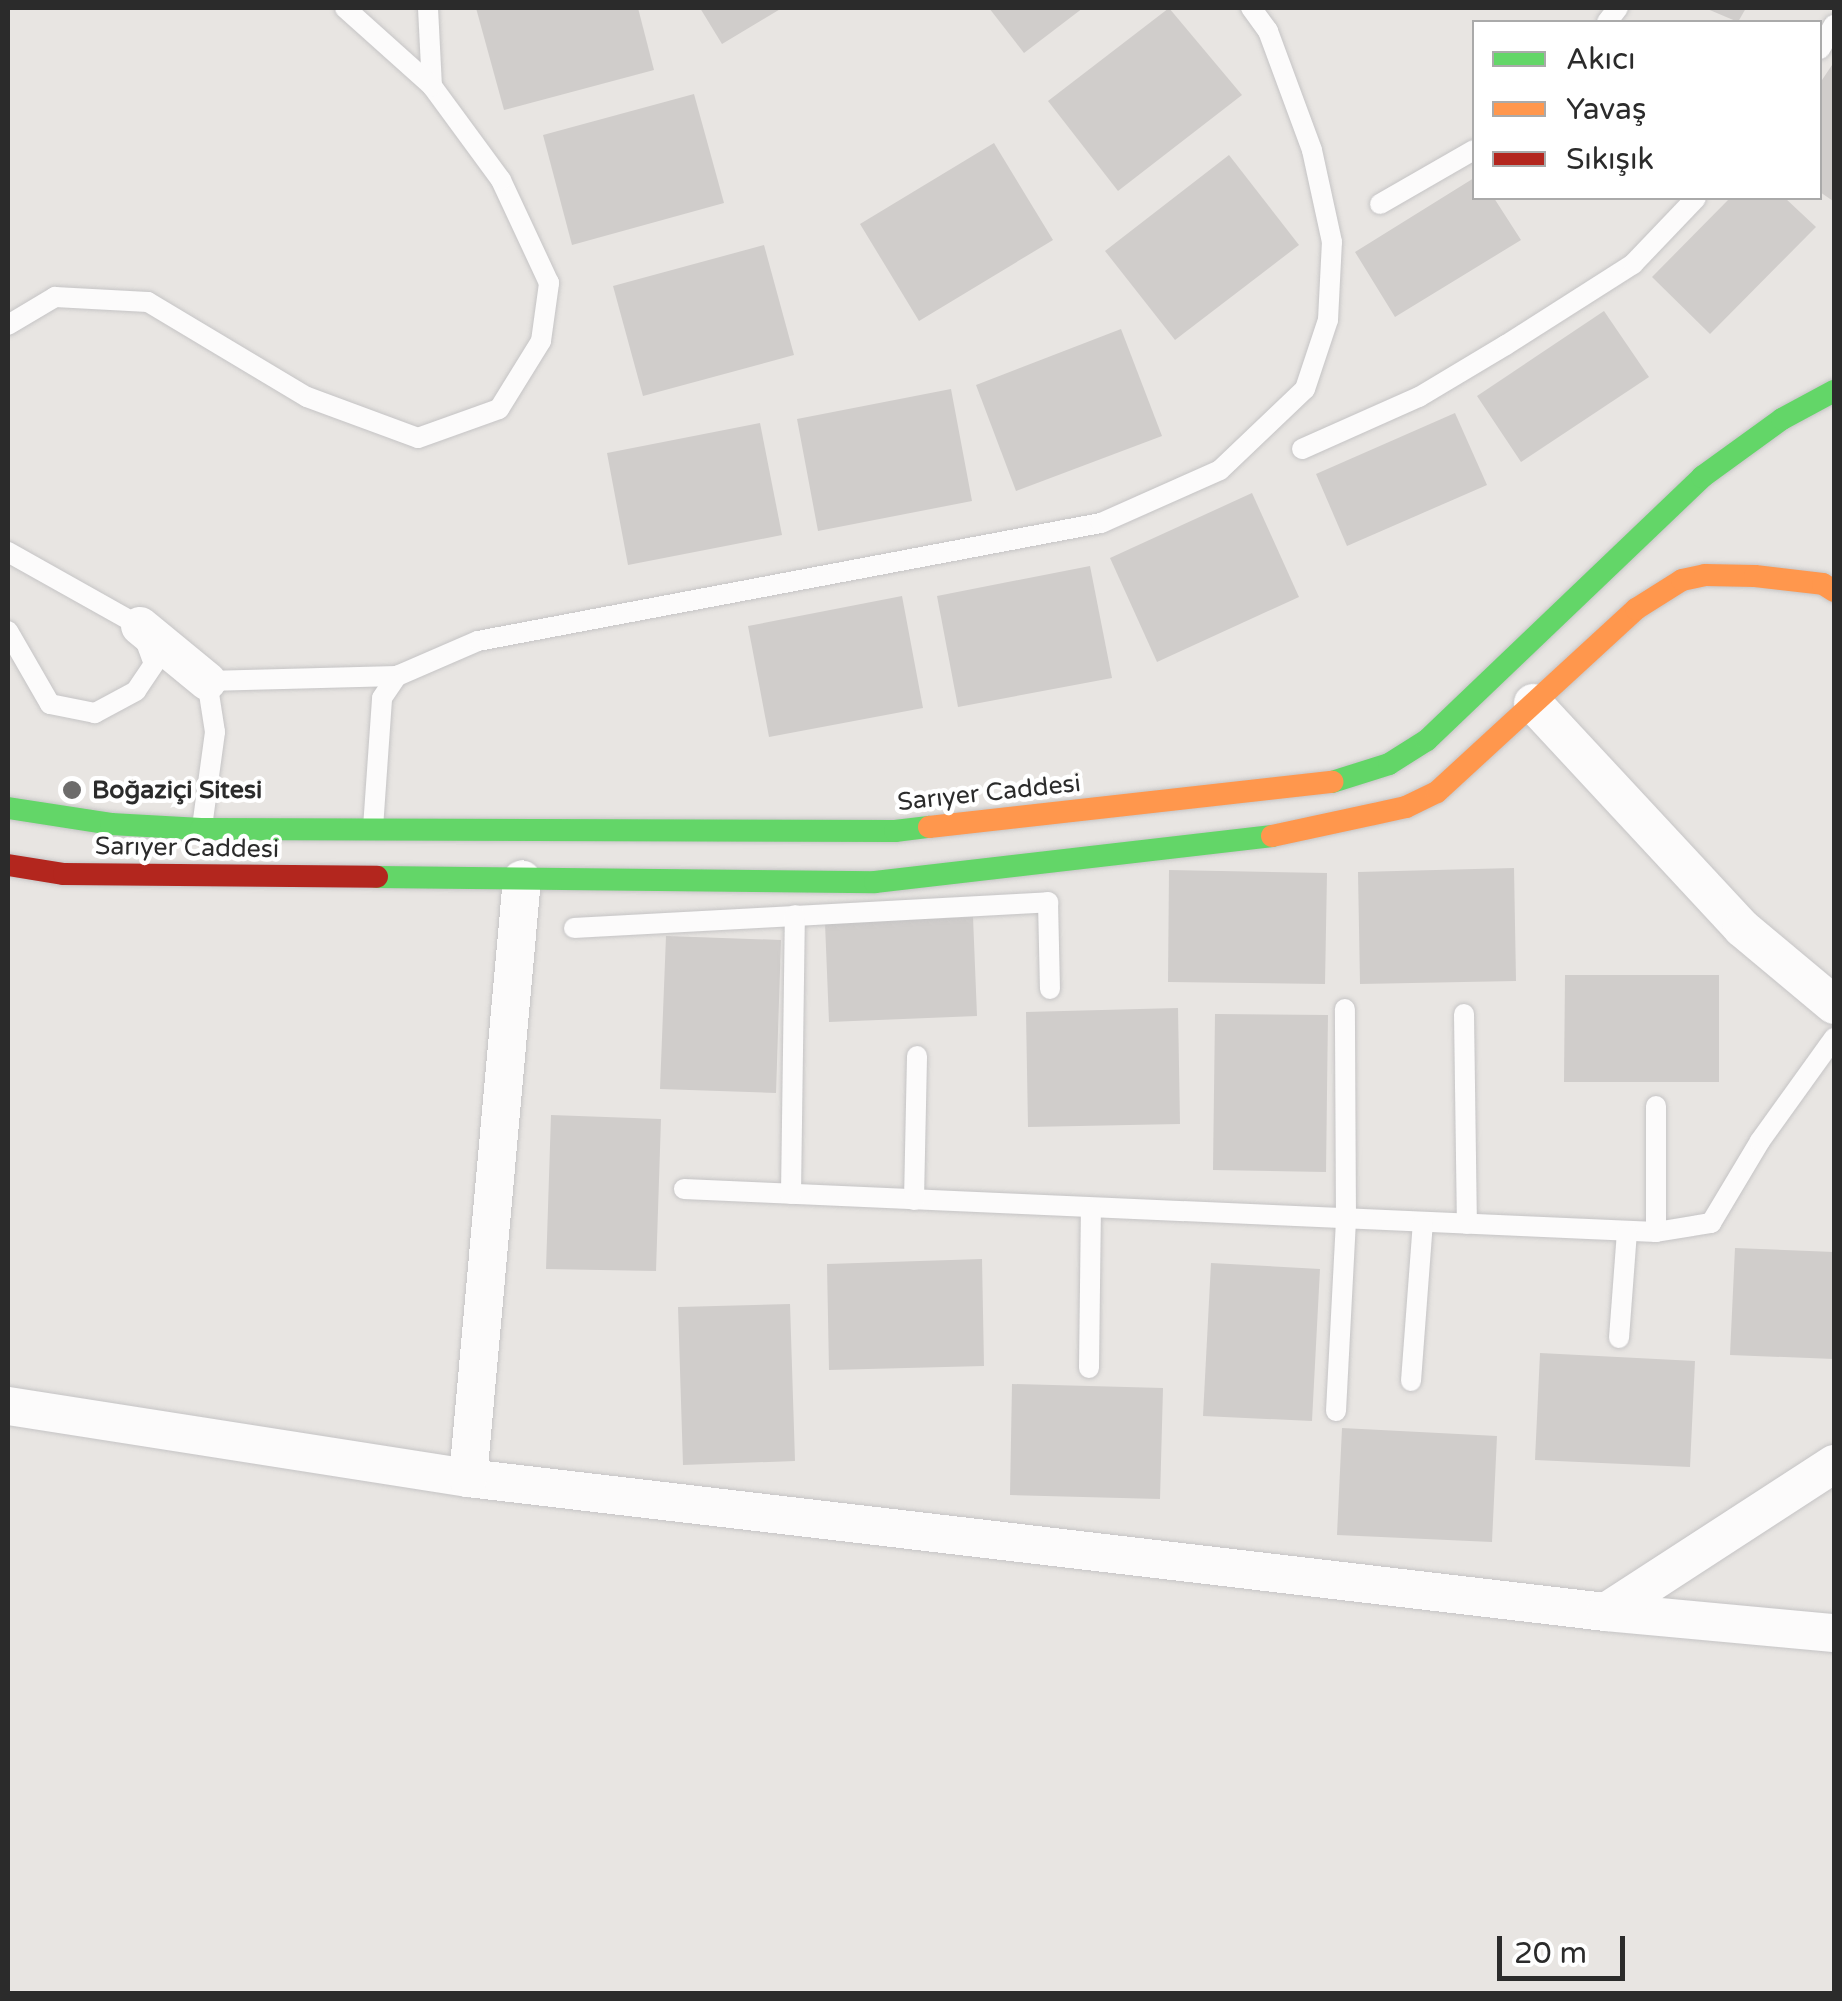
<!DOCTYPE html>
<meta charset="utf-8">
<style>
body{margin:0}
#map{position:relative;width:1842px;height:2001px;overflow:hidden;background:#e8e5e2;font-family:"Varela Round",sans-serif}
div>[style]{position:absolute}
.building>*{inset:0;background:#d0cdcb}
.roads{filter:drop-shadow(0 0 2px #c5c4c5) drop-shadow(0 0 2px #c5c4c5)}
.lane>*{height:20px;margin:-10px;padding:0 10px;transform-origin:10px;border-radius:10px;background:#fcfbfb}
.street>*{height:38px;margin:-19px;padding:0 19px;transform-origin:19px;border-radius:19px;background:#fcfbfb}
.fast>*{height:22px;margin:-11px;padding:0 11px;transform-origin:11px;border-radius:11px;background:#63d668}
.slow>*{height:22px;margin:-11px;padding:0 11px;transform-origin:11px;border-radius:11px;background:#ff974d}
.jam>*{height:22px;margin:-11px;padding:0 11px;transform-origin:11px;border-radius:11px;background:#b3261e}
.dots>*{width:28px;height:28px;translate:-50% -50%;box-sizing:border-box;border:5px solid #fff;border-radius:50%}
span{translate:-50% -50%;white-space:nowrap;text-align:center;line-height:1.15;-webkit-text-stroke:9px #fff;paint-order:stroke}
.poi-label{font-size:25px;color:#2b2b2b;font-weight:700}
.left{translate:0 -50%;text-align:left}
.street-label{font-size:25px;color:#2b2b2b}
.frame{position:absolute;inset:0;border:10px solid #2b2b2b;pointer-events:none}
.legend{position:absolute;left:1472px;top:20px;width:350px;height:180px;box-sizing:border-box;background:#fff;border:2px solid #aaa;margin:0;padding:12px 18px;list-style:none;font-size:30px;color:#2b2b2b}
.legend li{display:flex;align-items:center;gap:20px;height:50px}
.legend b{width:50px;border:2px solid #aaa}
.scale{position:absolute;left:1497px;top:1936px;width:128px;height:45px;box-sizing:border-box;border:5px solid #2b2b2b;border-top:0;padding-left:12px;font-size:30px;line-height:35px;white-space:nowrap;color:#2b2b2b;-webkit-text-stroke:8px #fff;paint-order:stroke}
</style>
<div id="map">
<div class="building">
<div style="clip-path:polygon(476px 8px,638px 8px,654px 70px,504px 110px)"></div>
<div style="clip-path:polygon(700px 8px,782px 8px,722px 44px)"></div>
<div style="clip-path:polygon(989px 8px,1083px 8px,1024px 53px)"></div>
<div style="clip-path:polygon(1169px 8px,1242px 95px,1118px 191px,1048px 101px)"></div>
<div style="clip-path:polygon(1705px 8px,1746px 8px,1738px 22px)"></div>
<div style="clip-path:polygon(1834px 62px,1834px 200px,1833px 201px,1820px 192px,1820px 83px)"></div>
<div style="clip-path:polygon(694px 94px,724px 203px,572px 245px,543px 135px)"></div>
<div style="clip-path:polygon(994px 143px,1053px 240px,919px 321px,860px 224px)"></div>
<div style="clip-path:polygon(1229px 155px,1299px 245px,1175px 340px,1105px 251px)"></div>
<div style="clip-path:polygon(1474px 178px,1474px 198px,1494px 198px,1521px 240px,1395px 317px,1355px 252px)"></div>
<div style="clip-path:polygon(1730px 198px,1785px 198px,1816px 227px,1710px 334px,1652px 277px)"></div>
<div style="clip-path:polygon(764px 245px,794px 355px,643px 396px,613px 286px)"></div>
<div style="clip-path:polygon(1604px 311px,1649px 377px,1521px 462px,1477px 396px)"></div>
<div style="clip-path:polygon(1121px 329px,1162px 436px,1016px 491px,976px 385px)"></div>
<div style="clip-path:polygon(951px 389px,972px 501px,818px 531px,797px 419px)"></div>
<div style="clip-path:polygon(1455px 413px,1487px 485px,1347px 546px,1316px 474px)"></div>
<div style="clip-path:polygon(760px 423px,782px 535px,628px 565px,607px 453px)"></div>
<div style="clip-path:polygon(1252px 493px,1299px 597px,1157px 662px,1110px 558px)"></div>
<div style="clip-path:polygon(1090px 566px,1112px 678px,958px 707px,937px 596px)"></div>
<div style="clip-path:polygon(902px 596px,923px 708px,769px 737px,748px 626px)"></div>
<div style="clip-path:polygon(1514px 868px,1516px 981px,1360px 984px,1358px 872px)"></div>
<div style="clip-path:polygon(1169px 870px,1327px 873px,1325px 984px,1168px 982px)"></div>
<div style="clip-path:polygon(973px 917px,977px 1016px,829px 1022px,825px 923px)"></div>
<div style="clip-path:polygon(666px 936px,781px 940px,776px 1093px,660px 1089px)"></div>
<div style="clip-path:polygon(1565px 975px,1719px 975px,1719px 1082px,1564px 1082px)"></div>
<div style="clip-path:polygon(1178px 1008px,1180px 1124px,1028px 1127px,1026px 1012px)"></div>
<div style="clip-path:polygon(1215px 1014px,1328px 1015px,1326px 1172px,1213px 1170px)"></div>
<div style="clip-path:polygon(551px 1115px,661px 1119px,656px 1271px,546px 1269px)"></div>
<div style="clip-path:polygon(1735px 1248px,1834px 1252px,1834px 1359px,1730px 1355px)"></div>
<div style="clip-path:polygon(982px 1259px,984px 1366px,829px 1370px,827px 1264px)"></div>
<div style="clip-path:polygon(1211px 1263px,1320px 1269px,1312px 1421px,1203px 1416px)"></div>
<div style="clip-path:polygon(790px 1304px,795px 1461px,683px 1465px,678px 1307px)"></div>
<div style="clip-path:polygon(1540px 1353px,1695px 1361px,1690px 1467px,1535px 1460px)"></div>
<div style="clip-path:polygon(1012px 1384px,1163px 1388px,1160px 1499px,1010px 1495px)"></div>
<div style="clip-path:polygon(1342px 1428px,1497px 1436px,1492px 1542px,1337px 1535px)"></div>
</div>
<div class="roads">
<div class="lane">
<div style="left:428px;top:8px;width:78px;rotate:87.1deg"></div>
<div style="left:1607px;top:22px;width:18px;rotate:-52deg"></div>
<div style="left:1820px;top:49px;width:28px;rotate:-60deg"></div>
<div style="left:1380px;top:204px;width:108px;rotate:-29.9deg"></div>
<div style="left:8px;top:325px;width:55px;rotate:-30.8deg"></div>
<div style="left:55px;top:297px;width:93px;rotate:3.1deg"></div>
<div style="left:148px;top:302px;width:185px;rotate:30.9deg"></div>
<div style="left:307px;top:397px;width:118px;rotate:20.3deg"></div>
<div style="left:418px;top:438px;width:86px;rotate:-19.7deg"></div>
<div style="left:499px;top:409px;width:80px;rotate:-58.3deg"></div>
<div style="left:541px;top:341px;width:59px;rotate:-82.1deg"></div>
<div style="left:549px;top:283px;width:114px;rotate:-115deg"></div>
<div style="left:501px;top:180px;width:117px;rotate:-126.3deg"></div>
<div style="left:432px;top:86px;width:117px;rotate:-138.1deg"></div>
<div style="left:1302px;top:449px;width:128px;rotate:-24deg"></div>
<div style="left:1419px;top:397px;width:101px;rotate:-30.9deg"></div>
<div style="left:1506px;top:345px;width:151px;rotate:-32.5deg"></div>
<div style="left:1633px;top:264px;width:91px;rotate:-46.3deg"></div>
<div style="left:8px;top:552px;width:151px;rotate:29.3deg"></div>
<div style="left:140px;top:626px;width:40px;rotate:69.8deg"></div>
<div style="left:154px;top:664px;width:32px;rotate:124deg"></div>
<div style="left:136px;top:691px;width:47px;rotate:151.8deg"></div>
<div style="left:95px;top:713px;width:46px;rotate:-168.7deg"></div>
<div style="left:50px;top:704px;width:84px;rotate:-119.9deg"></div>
<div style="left:202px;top:827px;width:96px;rotate:-82.2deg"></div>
<div style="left:215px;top:732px;width:52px;rotate:-98.9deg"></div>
<div style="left:207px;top:681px;width:190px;rotate:-1.5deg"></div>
<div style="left:397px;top:676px;width:88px;rotate:-23.4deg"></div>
<div style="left:478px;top:641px;width:634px;rotate:-10.73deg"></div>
<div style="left:1101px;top:523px;width:130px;rotate:-24deg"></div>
<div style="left:1220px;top:470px;width:117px;rotate:-43.6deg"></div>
<div style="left:1305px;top:389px;width:73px;rotate:-71.6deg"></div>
<div style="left:1328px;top:320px;width:78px;rotate:-87.1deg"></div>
<div style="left:1332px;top:242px;width:94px;rotate:-102.3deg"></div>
<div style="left:1312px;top:150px;width:127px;rotate:-110.3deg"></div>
<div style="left:1268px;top:31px;width:29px;rotate:-126deg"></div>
<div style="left:373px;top:828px;width:130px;rotate:-86deg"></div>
<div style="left:382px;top:698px;width:27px;rotate:-56deg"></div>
<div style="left:574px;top:928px;width:475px;rotate:-3.1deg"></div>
<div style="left:1048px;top:902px;width:87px;rotate:88.7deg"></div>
<div style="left:1464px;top:1014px;width:210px;rotate:89.2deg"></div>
<div style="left:684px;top:1189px;width:973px;rotate:2.53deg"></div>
<div style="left:1656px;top:1232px;width:56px;rotate:-9.3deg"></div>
<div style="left:1711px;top:1223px;width:96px;rotate:-59.1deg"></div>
<div style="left:1760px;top:1141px;width:127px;rotate:-54.3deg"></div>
<div style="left:791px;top:1194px;width:279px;rotate:-89.2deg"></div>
<div style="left:914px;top:1200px;width:144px;rotate:-88.8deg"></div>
<div style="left:1656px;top:1232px;width:126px;rotate:-90deg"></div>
<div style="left:1619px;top:1338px;width:106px;rotate:-85.7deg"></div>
<div style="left:1089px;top:1368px;width:160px;rotate:-89.3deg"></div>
<div style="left:1411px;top:1381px;width:158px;rotate:-85.7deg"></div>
<div style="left:1336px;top:1411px;width:192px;rotate:-87deg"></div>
<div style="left:1346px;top:1219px;width:210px;rotate:-90.3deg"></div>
</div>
<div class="street">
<div style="left:140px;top:626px;width:87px;rotate:39.4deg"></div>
<div style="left:1533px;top:703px;width:307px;rotate:47.1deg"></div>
<div style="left:1742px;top:928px;width:120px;rotate:39.9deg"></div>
<div style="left:8px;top:1406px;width:466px;rotate:8.9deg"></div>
<div style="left:468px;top:1478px;width:1146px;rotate:6.72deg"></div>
<div style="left:1606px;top:1612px;width:229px;rotate:5.3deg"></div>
<div style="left:468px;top:1478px;width:601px;rotate:-84.85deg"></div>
<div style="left:1606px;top:1612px;width:272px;rotate:-33deg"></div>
</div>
<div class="fast">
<div style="left:1332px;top:782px;width:60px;rotate:-17.5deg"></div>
<div style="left:1389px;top:764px;width:45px;rotate:-32.3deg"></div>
<div style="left:1427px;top:740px;width:381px;rotate:-43.7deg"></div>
<div style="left:1702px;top:477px;width:99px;rotate:-35.9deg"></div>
<div style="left:1782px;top:419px;width:59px;rotate:-28.3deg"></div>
<div style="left:8px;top:808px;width:104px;rotate:8.8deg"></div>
<div style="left:111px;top:824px;width:90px;rotate:3.2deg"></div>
<div style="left:201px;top:829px;width:694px;rotate:0.17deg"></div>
<div style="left:895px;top:831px;width:34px;rotate:-7deg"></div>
<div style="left:377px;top:877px;width:498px;rotate:0.6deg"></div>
<div style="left:875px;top:882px;width:400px;rotate:-6.6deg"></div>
</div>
<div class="slow">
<div style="left:929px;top:827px;width:406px;rotate:-6.4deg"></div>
<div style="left:1272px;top:836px;width:137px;rotate:-12.2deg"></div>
<div style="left:1406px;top:807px;width:34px;rotate:-26deg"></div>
<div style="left:1437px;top:792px;width:270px;rotate:-42.6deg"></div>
<div style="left:1636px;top:609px;width:54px;rotate:-32.2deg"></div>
<div style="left:1682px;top:580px;width:24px;rotate:-12deg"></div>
<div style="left:1705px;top:575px;width:50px;rotate:1.1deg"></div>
<div style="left:1755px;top:576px;width:68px;rotate:6.7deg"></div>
<div style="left:1823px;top:584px;width:13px;rotate:32deg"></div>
</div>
<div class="jam">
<div style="left:8px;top:865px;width:57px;rotate:9.1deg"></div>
<div style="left:64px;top:874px;width:313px;rotate:0.5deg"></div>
</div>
</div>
<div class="dots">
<div style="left:72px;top:790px;background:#6d6c6b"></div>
</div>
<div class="poi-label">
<span class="left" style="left:92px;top:790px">Boğaziçi Sitesi</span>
</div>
<div class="street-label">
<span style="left:989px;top:793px;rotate:-6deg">Sarıyer Caddesi</span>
<span style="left:187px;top:848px;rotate:1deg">Sarıyer Caddesi</span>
</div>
<div class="frame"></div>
<ul class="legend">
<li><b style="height:12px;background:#63d668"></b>Akıcı</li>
<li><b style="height:12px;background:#ff974d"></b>Yavaş</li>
<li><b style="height:12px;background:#b3261e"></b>Sıkışık</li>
</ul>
<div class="scale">20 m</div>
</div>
